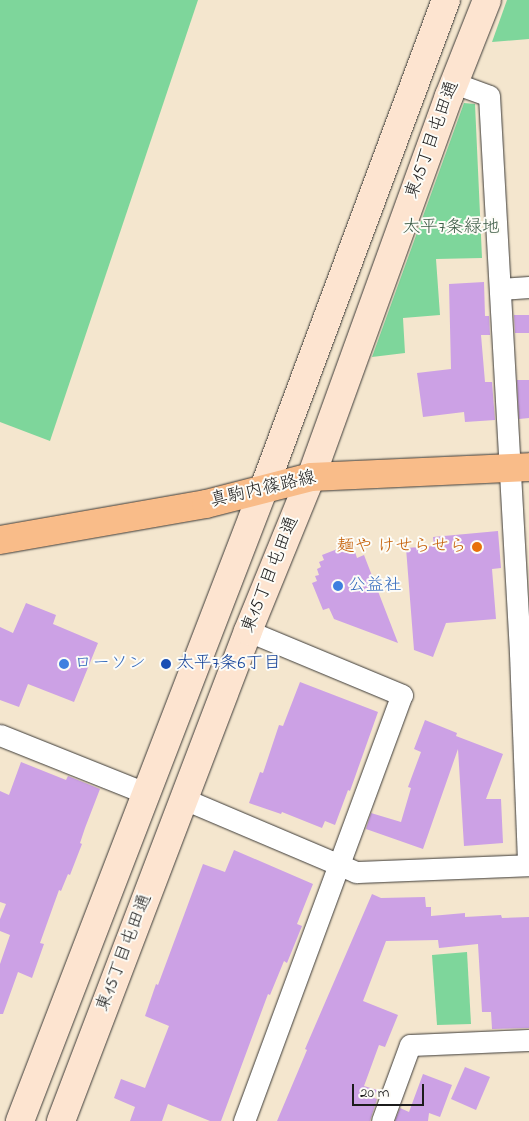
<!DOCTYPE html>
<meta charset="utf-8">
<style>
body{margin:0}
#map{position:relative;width:529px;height:1121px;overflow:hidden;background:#f4e6ce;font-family:"Indie Flower","Klee One",sans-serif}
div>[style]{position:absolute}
.green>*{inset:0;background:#7ed69b}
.building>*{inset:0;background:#cca1e5}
.roads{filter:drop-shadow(0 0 1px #3c3a37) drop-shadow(0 0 1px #3c3a37)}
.street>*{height:21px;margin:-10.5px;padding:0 10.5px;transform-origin:10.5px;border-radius:10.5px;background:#fff}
.secondary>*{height:28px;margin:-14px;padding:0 14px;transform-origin:14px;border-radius:14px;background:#fde4d0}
.primary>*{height:28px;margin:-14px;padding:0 14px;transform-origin:14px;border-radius:14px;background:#f9bc89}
.dots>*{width:14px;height:14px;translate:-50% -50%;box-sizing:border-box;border:2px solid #fdfcf7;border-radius:50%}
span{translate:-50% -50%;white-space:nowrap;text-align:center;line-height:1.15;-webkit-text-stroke:4px #fdfcf7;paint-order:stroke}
.street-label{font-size:18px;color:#1c1c1c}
.park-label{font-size:18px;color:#3e5d48}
.food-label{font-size:18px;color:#c56008}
.right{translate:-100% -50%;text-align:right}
.shop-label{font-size:18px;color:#366cbe}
.left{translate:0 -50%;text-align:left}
.transit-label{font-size:18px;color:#164399}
.scale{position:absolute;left:352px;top:1084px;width:72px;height:22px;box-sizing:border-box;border:2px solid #1c1c1c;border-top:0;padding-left:6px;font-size:15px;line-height:18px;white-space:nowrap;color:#1c1c1c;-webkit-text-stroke:4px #fdfcf7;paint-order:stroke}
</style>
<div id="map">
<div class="green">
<div style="clip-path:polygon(0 0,198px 0,50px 441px,0 422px)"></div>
<div style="clip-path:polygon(507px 0,529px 0,529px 39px,492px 42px)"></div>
<div style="clip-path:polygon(464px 103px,475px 104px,482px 258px,436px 259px,440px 315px,403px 318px,405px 353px,372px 357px)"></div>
<div style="clip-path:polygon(467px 952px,471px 1024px,437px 1025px,432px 955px)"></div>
</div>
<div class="building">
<div style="clip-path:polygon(484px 282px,485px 316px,489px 316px,490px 335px,481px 335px,485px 382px,492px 382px,495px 420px,465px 422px,464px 412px,423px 417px,417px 373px,451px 369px,449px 284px)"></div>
<div style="clip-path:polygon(514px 315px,529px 315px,529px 333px,515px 333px)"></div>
<div style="clip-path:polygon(517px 380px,529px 380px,529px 418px,519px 419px)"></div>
<div style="clip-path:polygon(498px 531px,501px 568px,492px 569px,496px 619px,446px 623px,433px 657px,414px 650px,406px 548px,434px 546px,433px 537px)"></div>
<div style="clip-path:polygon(340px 548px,342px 552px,348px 549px,350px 554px,355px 552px,357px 558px,364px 555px,398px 643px,334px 619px,329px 608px,323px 610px,312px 583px,317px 581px,315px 576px,319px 575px,317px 569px,321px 567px,319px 562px,324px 560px,322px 555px)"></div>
<div style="clip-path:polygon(26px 603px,56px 615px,53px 624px,98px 643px,74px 702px,28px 684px,19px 707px,0 700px,0 627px,13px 633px)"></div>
<div style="clip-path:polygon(300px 682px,378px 712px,350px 791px,348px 790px,335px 825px,325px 821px,322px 828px,282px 812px,281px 814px,249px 803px,260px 772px,263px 773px,279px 725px,283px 726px)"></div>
<div style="clip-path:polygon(425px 720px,457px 733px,456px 736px,503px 754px,486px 799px,501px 799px,503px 843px,464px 846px,458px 749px,423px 849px,366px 829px,371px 813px,401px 822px,411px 788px,408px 787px,421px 752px,414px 749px)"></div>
<div style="clip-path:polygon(21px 762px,66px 780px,68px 776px,100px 789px,85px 828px,80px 843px,82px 844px,70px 875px,68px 874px,61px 891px,59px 890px,40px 943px,44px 944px,32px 978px,18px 972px,3px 1014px,0 1014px,0 964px,10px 935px,0 931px,0 919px,6px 904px,0 902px,0 791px,9px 795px)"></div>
<div style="clip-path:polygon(234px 850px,313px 884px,297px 924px,302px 926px,287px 963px,284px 961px,270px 995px,268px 994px,221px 1121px,210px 1121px,168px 1104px,162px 1121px,130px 1121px,135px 1107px,114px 1098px,121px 1079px,145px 1088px,169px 1026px,145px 1016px,156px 984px,158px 985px,203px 864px,225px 872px)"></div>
<div style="clip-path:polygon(372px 894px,381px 898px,425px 897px,426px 907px,431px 907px,431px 916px,465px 913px,465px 917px,501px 915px,502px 918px,529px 917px,529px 1028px,492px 1029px,491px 1012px,482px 1012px,478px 944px,439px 948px,438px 940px,386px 941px,363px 1001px,398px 1015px,385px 1047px,379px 1045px,364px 1086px,377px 1090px,374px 1098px,377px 1099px,370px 1121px,277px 1121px,307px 1050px,305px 1049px)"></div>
<div style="clip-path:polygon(465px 1067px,490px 1077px,476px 1110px,451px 1099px)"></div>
<div style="clip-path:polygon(423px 1074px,452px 1085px,440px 1117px,429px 1113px,428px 1121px,395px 1121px,400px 1108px,409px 1112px)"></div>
</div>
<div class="roads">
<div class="street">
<div style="left:454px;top:83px;width:37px;rotate:20deg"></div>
<div style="left:489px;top:96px;width:558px;rotate:86.81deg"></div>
<div style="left:520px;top:653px;width:212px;rotate:87.8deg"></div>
<div style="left:500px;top:289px;width:29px;rotate:-4deg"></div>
<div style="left:0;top:735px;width:156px;rotate:21.8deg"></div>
<div style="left:184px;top:799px;width:187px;rotate:23deg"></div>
<div style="left:356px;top:872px;width:173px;rotate:-2.3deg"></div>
<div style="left:244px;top:1121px;width:454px;rotate:-69.7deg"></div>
<div style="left:402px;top:695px;width:167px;rotate:-157.4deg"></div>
<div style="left:382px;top:1121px;width:81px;rotate:-69.8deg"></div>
<div style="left:410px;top:1045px;width:119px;rotate:-2.4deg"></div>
</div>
<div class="secondary">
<div style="left:20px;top:1121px;width:678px;rotate:-68.92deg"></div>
<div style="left:264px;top:488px;width:521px;rotate:-69.55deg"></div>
<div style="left:61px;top:1121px;width:524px;rotate:-69.11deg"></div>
<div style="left:248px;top:631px;width:166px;rotate:-67.8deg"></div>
<div style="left:311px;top:477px;width:405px;rotate:-70.1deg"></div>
<div style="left:449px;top:96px;width:103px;rotate:-68.4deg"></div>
</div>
<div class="primary">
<div style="left:0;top:540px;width:209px;rotate:-9.9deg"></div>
<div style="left:206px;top:504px;width:108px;rotate:-14.4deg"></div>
<div style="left:311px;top:477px;width:218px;rotate:-2.6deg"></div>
</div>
</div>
<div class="dots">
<div style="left:477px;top:547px;background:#e8710a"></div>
<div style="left:338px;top:586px;background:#3f7fe0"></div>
<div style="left:64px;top:664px;background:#3f7fe0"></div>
<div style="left:166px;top:664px;background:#1a4fb4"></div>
</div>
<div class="street-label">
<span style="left:433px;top:140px;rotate:-70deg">東15丁目屯田通</span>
<span style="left:263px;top:490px;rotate:-13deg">真駒内篠路線</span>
<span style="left:271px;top:575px;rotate:-68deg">東15丁目屯田通</span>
<span style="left:125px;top:953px;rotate:-69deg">東15丁目屯田通</span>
</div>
<div class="park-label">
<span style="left:451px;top:228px">太平7条緑地</span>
</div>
<div class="food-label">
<span class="right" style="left:467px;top:547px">麺や けせらせら</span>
</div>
<div class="shop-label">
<span class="left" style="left:348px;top:586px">公益社</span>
<span class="left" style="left:74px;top:664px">ローソン</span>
</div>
<div class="transit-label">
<span class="left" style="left:176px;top:664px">太平7条6丁目</span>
</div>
<div class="scale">20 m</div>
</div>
